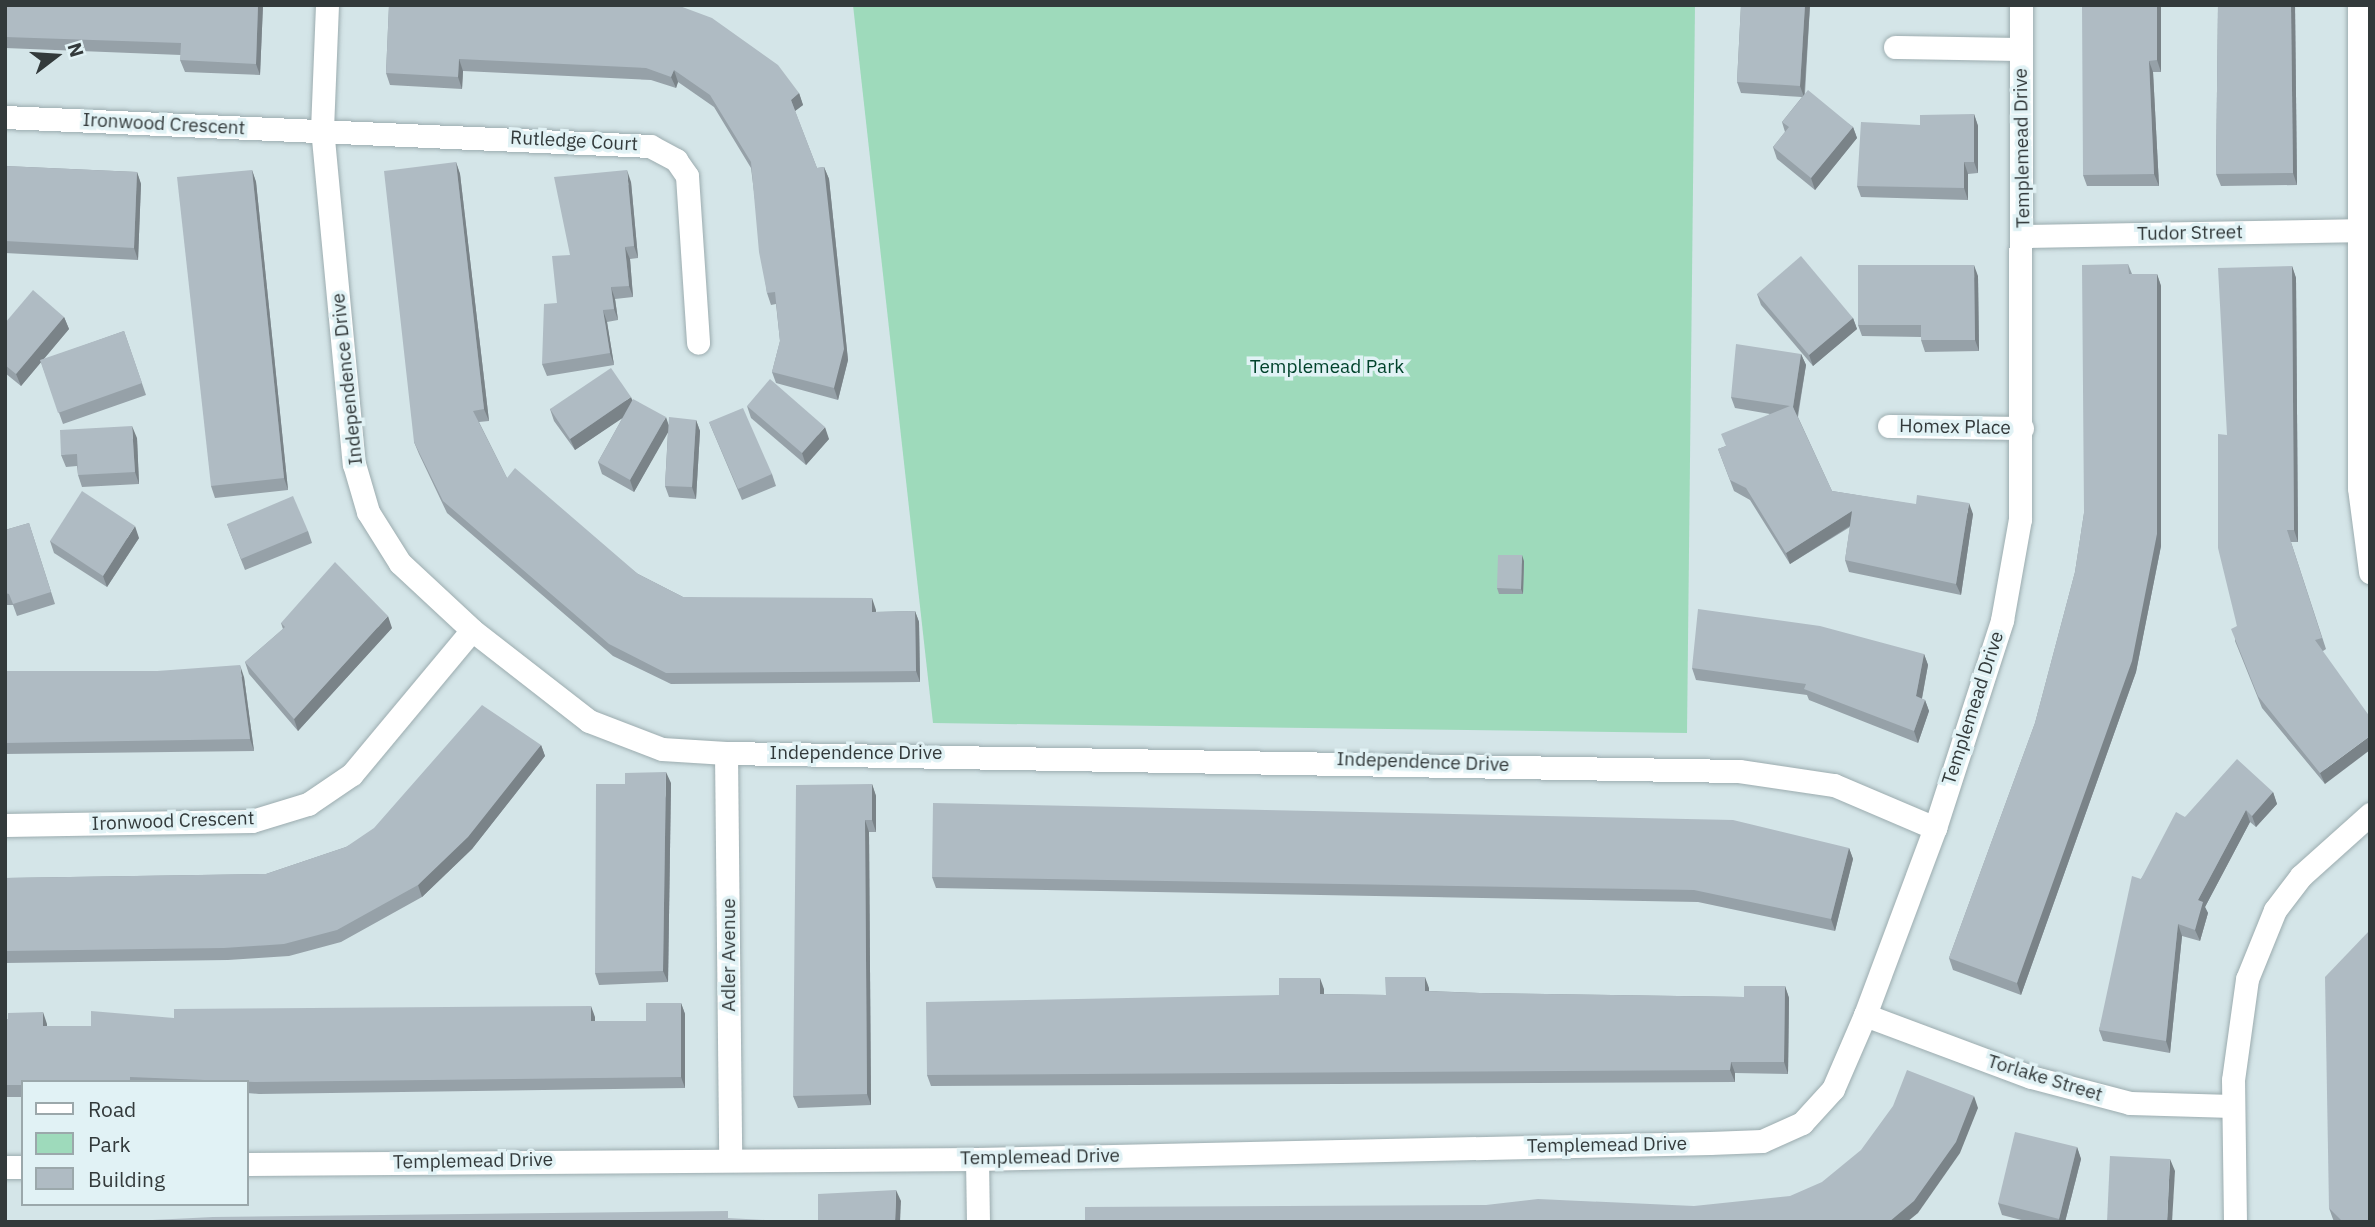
<!DOCTYPE html>
<style>
body{margin:0}
#map{position:relative;width:2375px;height:1227px;overflow:hidden;background:#d4e5e8;font-family:"IBM Plex Sans",sans-serif}
div>[style]{position:absolute}
.green>*{inset:0;background:#9edabb}
.roads{filter:drop-shadow(0 0 2px #9cacaf) drop-shadow(0 0 2px #9cacaf)}
.street>*{height:23px;margin:-11.5px;padding:0 11.5px;transform-origin:11.5px;border-radius:11.5px;background:#fff}
.wall>*{inset:0;background:#96a1a8}
.shaded-wall>*{inset:0;background:#7a8388}
.building>*{inset:0;background:#afbbc3}
span{translate:-50% -50%;white-space:nowrap;text-align:center;line-height:1.15;-webkit-text-stroke:7px #e1f2f5;paint-order:stroke}
.street-label{font-size:19px;color:#333a3b}
.park-label{font-size:19px;color:#01422b}
.frame{position:absolute;inset:0;border:7px solid #333a3b;pointer-events:none}
.legend{position:absolute;left:21px;top:1080px;width:228px;height:126px;box-sizing:border-box;background:#e1f2f5;border:2px solid #9ba8ab;margin:0;padding:9px 12px;list-style:none;font-size:21px;color:#333a3b}
.legend li{display:flex;align-items:center;gap:14px;height:35px}
.legend b{width:35px;border:2px solid #9ba8ab}
.north{position:absolute;left:21px;top:21px;width:70px;height:70px;-webkit-text-stroke:5px #e1f2f5;paint-order:stroke;rotate:73deg;font-size:19px;font-weight:700;line-height:28px;text-align:center;color:#333a3b}
.north::after{content:'';display:block;margin:auto;width:24px;height:32px;background:#333a3b;clip-path:polygon(50% 0,100% 100%,50% 72%,0 100%)}
</style>
<div id="map">
<div class="green">
<div style="clip-path:polygon(853px 5px,1695px 5px,1687px 733px,933px 723px)"></div>
</div>
<div class="roads">
<div class="street">
<div style="left:327px;top:5px;width:123px;rotate:92.3deg"></div>
<div style="left:322px;top:128px;width:338px;rotate:84.6deg"></div>
<div style="left:354px;top:464px;width:50px;rotate:73.7deg"></div>
<div style="left:368px;top:512px;width:60px;rotate:57.9deg"></div>
<div style="left:400px;top:563px;width:98px;rotate:42.9deg"></div>
<div style="left:472px;top:630px;width:148px;rotate:37.9deg"></div>
<div style="left:589px;top:721px;width:78px;rotate:21deg"></div>
<div style="left:662px;top:749px;width:64px;rotate:3.6deg"></div>
<div style="left:726px;top:753px;width:1013px;rotate:1.02deg"></div>
<div style="left:1739px;top:771px;width:96px;rotate:8.4deg"></div>
<div style="left:1834px;top:785px;width:110px;rotate:23.1deg"></div>
<div style="left:2359px;top:5px;width:483px;rotate:90deg"></div>
<div style="left:2359px;top:488px;width:85px;rotate:82.5deg"></div>
<div style="left:1895px;top:47px;width:126px;rotate:0.9deg"></div>
<div style="left:5px;top:117px;width:646px;rotate:2.57deg"></div>
<div style="left:650px;top:146px;width:30px;rotate:28deg"></div>
<div style="left:676px;top:160px;width:19px;rotate:55deg"></div>
<div style="left:687px;top:176px;width:167px;rotate:86.2deg"></div>
<div style="left:2022px;top:236px;width:335px;rotate:-1deg"></div>
<div style="left:1889px;top:426px;width:133px;rotate:0.9deg"></div>
<div style="left:726px;top:753px;width:405px;rotate:89.4deg"></div>
<div style="left:5px;top:825px;width:247px;rotate:-0.9deg"></div>
<div style="left:252px;top:821px;width:59px;rotate:-16.9deg"></div>
<div style="left:308px;top:804px;width:53px;rotate:-34.3deg"></div>
<div style="left:352px;top:774px;width:187px;rotate:-50.2deg"></div>
<div style="left:1865px;top:1015px;width:177px;rotate:20.5deg"></div>
<div style="left:2031px;top:1077px;width:102px;rotate:14.7deg"></div>
<div style="left:2130px;top:1103px;width:102px;rotate:1.7deg"></div>
<div style="left:977px;top:1159px;width:63px;rotate:89.1deg"></div>
<div style="left:247px;top:1164px;width:730px;rotate:-0.39deg"></div>
<div style="left:977px;top:1159px;width:733px;rotate:-1.25deg"></div>
<div style="left:1710px;top:1143px;width:52px;rotate:-2.2deg"></div>
<div style="left:1762px;top:1141px;width:44px;rotate:-24.2deg"></div>
<div style="left:1802px;top:1123px;width:46px;rotate:-47.6deg"></div>
<div style="left:1833px;top:1089px;width:81px;rotate:-66.6deg"></div>
<div style="left:1865px;top:1015px;width:200px;rotate:-69.5deg"></div>
<div style="left:1935px;top:828px;width:219px;rotate:-72.1deg"></div>
<div style="left:2002px;top:620px;width:103px;rotate:-79.9deg"></div>
<div style="left:2020px;top:519px;width:514px;rotate:-89.89deg"></div>
<div style="left:5px;top:1167px;width:18px"></div>
<div style="left:2235px;top:1222px;width:142px;rotate:-90.8deg"></div>
<div style="left:2233px;top:1080px;width:102px;rotate:-82.1deg"></div>
<div style="left:2247px;top:979px;width:74px;rotate:-67.9deg"></div>
<div style="left:2275px;top:910px;width:43px;rotate:-52.6deg"></div>
<div style="left:2301px;top:876px;width:93px;rotate:-41.9deg"></div>
</div>
</div>
<div class="wall">
<div style="clip-path:polygon(5px 5px,263px 5px,260px 75px,185px 72px,180px 60px,181px 55px,5px 48px)"></div>
<div style="clip-path:polygon(389px 5px,799px 93px,803px 105px,795px 111px,817px 168px,824px 167px,829px 179px,848px 360px,838px 400px,776px 383px,772px 372px,780px 341px,776px 304px,771px 305px,767px 293px,751px 168px,714px 107px,678px 82px,676px 88px,651px 80px,463px 71px,462px 89px,390px 85px,386px 73px)"></div>
<div style="clip-path:polygon(1741px 5px,1810px 5px,1805px 94px,1853px 127px,1857px 138px,1815px 190px,1777px 159px,1773px 147px,1785px 132px,1782px 122px,1802px 97px,1741px 93px,1737px 82px)"></div>
<div style="clip-path:polygon(2161px 5px,2161px 72px,2153px 72px,2159px 186px,2087px 186px,2083px 175px)"></div>
<div style="clip-path:polygon(2218px 5px,2295px 5px,2297px 185px,2221px 186px,2216px 174px)"></div>
<div style="clip-path:polygon(1974px 114px,1978px 126px,1978px 173px,1968px 174px,1968px 200px,1861px 197px,1857px 186px,1920px 125px)"></div>
<div style="clip-path:polygon(456px 162px,460px 174px,489px 421px,479px 422px,507px 478px,638px 574px,683px 597px,876px 610px,876px 612px,915px 611px,919px 622px,920px 682px,671px 684px,613px 656px,447px 513px,419px 454px,414px 442px)"></div>
<div style="clip-path:polygon(5px 166px,137px 172px,141px 184px,138px 260px,5px 253px)"></div>
<div style="clip-path:polygon(252px 170px,256px 182px,288px 490px,215px 498px,211px 486px)"></div>
<div style="clip-path:polygon(631px 182px,638px 258px,630px 259px,633px 297px,615px 299px,618px 320px,607px 322px,614px 365px,547px 376px,542px 364px,570px 255px)"></div>
<div style="clip-path:polygon(2128px 264px,2132px 274px,2157px 274px,2161px 286px,2161px 546px,2136px 672px,2021px 995px,1953px 970px,1949px 958px,2035px 723px,2075px 572px,2084px 513px)"></div>
<div style="clip-path:polygon(2292px 266px,2296px 278px,2298px 542px,2291px 542px,2326px 649px,2323px 651px,2325px 784px,2262px 708px,2235px 641px,2237px 626px,2227px 435px)"></div>
<div style="clip-path:polygon(1978px 276px,1979px 351px,1925px 352px,1921px 340px,1921px 337px,1862px 336px,1858px 325px)"></div>
<div style="clip-path:polygon(1757px 294px,1853px 318px,1857px 329px,1813px 366px,1761px 305px)"></div>
<div style="clip-path:polygon(64px 317px,69px 329px,43px 360px,124px 331px,146px 395px,63px 424px,41px 362px,21px 386px,5px 373px,5px 323px)"></div>
<div style="clip-path:polygon(1801px 354px,1806px 365px,1798px 417px,1832px 491px,1973px 514px,1961px 595px,1849px 572px,1845px 560px,1850px 527px,1790px 564px,1750px 500px,1734px 491px,1718px 449px,1726px 446px,1770px 414px,1735px 408px,1731px 397px)"></div>
<div style="clip-path:polygon(632px 400px,669px 425px,696px 420px,700px 431px,696px 499px,669px 497px,665px 486px,668px 431px,634px 492px,602px 474px,598px 462px,623px 417px,575px 450px,554px 421px,550px 409px)"></div>
<div style="clip-path:polygon(747px 406px,829px 439px,806px 465px,751px 418px)"></div>
<div style="clip-path:polygon(709px 422px,772px 474px,776px 486px,742px 500px)"></div>
<div style="clip-path:polygon(137px 438px,139px 484px,82px 487px,78px 475px,77px 466px,66px 467px,61px 455px)"></div>
<div style="clip-path:polygon(29px 523px,55px 604px,17px 616px,13px 605px,5px 605px,5px 530px)"></div>
<div style="clip-path:polygon(227px 524px,308px 531px,312px 543px,245px 570px)"></div>
<div style="clip-path:polygon(139px 538px,107px 587px,54px 553px,50px 541px)"></div>
<div style="clip-path:polygon(1524px 561px,1523px 594px,1499px 594px,1497px 588px)"></div>
<div style="clip-path:polygon(281px 623px,392px 628px,298px 731px,249px 674px,245px 662px,283px 629px)"></div>
<div style="clip-path:polygon(1924px 654px,1928px 665px,1922px 699px,1925px 700px,1929px 711px,1918px 743px,1809px 700px,1807px 695px,1696px 680px,1692px 668px)"></div>
<div style="clip-path:polygon(5px 671px,244px 677px,254px 751px,5px 754px)"></div>
<div style="clip-path:polygon(541px 745px,545px 756px,472px 849px,422px 897px,341px 942px,289px 956px,228px 960px,5px 963px,5px 878px,266px 874px,346px 847px)"></div>
<div style="clip-path:polygon(671px 783px,668px 982px,599px 985px,595px 973px)"></div>
<div style="clip-path:polygon(872px 784px,876px 796px,876px 832px,869px 832px,871px 1105px,798px 1108px,793px 1096px)"></div>
<div style="clip-path:polygon(2273px 792px,2277px 804px,2256px 827px,2250px 822px,2205px 907px,2208px 913px,2200px 941px,2182px 936px,2170px 1053px,2103px 1041px,2099px 1030px,2141px 879px,2185px 817px)"></div>
<div style="clip-path:polygon(1849px 848px,1853px 859px,1835px 931px,1698px 902px,936px 888px,932px 877px)"></div>
<div style="clip-path:polygon(1785px 986px,1789px 998px,1788px 1074px,1735px 1073px,1735px 1082px,931px 1086px,927px 1075px,1279px 995px,1324px 989px,1324px 994px,1386px 995px,1429px 988px,1429px 991px,1480px 993px,1744px 997px)"></div>
<div style="clip-path:polygon(681px 1003px,685px 1014px,685px 1088px,259px 1094px,247px 1093px,247px 1082px,23px 1082px,23px 1097px,5px 1097px,5px 1019px,47px 1024px,47px 1026px,91px 1026px,174px 1018px,595px 1017px,595px 1021px,646px 1021px)"></div>
<div style="clip-path:polygon(2077px 1147px,2081px 1159px,2065px 1222px,2029px 1222px,2002px 1215px,1998px 1203px)"></div>
<div style="clip-path:polygon(2329px 1208px,2370px 1222px,2334px 1222px)"></div>
</div>
<div class="shaded-wall">
<div style="clip-path:polygon(258px 5px,263px 5px,260px 75px,256px 64px)"></div>
<div style="clip-path:polygon(1805px 5px,1810px 5px,1804px 97px,1800px 86px)"></div>
<div style="clip-path:polygon(2157px 5px,2161px 5px,2161px 72px,2157px 60px)"></div>
<div style="clip-path:polygon(2291px 5px,2295px 5px,2297px 185px,2293px 173px)"></div>
<div style="clip-path:polygon(459px 59px,463px 71px,462px 89px,458px 77px)"></div>
<div style="clip-path:polygon(2149px 61px,2153px 72px,2159px 186px,2154px 174px)"></div>
<div style="clip-path:polygon(674px 70px,678px 82px,676px 88px,671px 77px)"></div>
<div style="clip-path:polygon(799px 93px,803px 105px,795px 111px,791px 100px)"></div>
<div style="clip-path:polygon(1974px 114px,1978px 126px,1978px 173px,1974px 162px)"></div>
<div style="clip-path:polygon(1853px 127px,1857px 138px,1815px 190px,1811px 178px)"></div>
<div style="clip-path:polygon(456px 162px,460px 174px,489px 421px,484px 409px)"></div>
<div style="clip-path:polygon(1964px 162px,1968px 174px,1968px 200px,1964px 188px)"></div>
<div style="clip-path:polygon(824px 167px,829px 179px,848px 360px,838px 400px,834px 388px)"></div>
<div style="clip-path:polygon(252px 170px,256px 182px,288px 490px,284px 478px)"></div>
<div style="clip-path:polygon(627px 170px,631px 182px,638px 258px,634px 246px)"></div>
<div style="clip-path:polygon(137px 172px,141px 184px,138px 260px,134px 248px)"></div>
<div style="clip-path:polygon(625px 247px,630px 259px,633px 297px,629px 286px)"></div>
<div style="clip-path:polygon(1974px 265px,1978px 276px,1979px 351px,1975px 340px)"></div>
<div style="clip-path:polygon(2292px 266px,2296px 278px,2298px 542px,2294px 530px)"></div>
<div style="clip-path:polygon(2157px 274px,2161px 286px,2161px 546px,2136px 672px,2021px 995px,2017px 983px)"></div>
<div style="clip-path:polygon(611px 287px,615px 299px,618px 320px,614px 309px)"></div>
<div style="clip-path:polygon(603px 310px,607px 322px,614px 365px,610px 353px)"></div>
<div style="clip-path:polygon(64px 317px,69px 329px,21px 386px,16px 374px)"></div>
<div style="clip-path:polygon(1853px 318px,1857px 329px,1813px 366px,1809px 355px)"></div>
<div style="clip-path:polygon(1801px 354px,1806px 365px,1797px 418px,1793px 407px)"></div>
<div style="clip-path:polygon(631px 397px,636px 409px,575px 450px,570px 439px)"></div>
<div style="clip-path:polygon(666px 417px,670px 429px,634px 492px,630px 480px)"></div>
<div style="clip-path:polygon(696px 420px,700px 431px,696px 499px,692px 487px)"></div>
<div style="clip-path:polygon(132px 426px,137px 438px,139px 484px,135px 472px)"></div>
<div style="clip-path:polygon(825px 427px,829px 439px,806px 465px,802px 453px)"></div>
<div style="clip-path:polygon(1969px 503px,1973px 514px,1961px 595px,1956px 584px)"></div>
<div style="clip-path:polygon(1852px 511px,1856px 522px,1790px 564px,1786px 553px)"></div>
<div style="clip-path:polygon(135px 526px,139px 538px,107px 587px,103px 576px)"></div>
<div style="clip-path:polygon(1522px 555px,1524px 561px,1523px 594px,1521px 589px)"></div>
<div style="clip-path:polygon(872px 598px,876px 610px,876px 623px,872px 612px)"></div>
<div style="clip-path:polygon(915px 611px,919px 622px,920px 682px,916px 671px)"></div>
<div style="clip-path:polygon(388px 616px,392px 628px,298px 731px,294px 719px)"></div>
<div style="clip-path:polygon(1924px 654px,1928px 665px,1920px 708px,1916px 696px)"></div>
<div style="clip-path:polygon(240px 665px,244px 677px,254px 751px,250px 739px)"></div>
<div style="clip-path:polygon(1925px 700px,1929px 711px,1918px 743px,1914px 731px)"></div>
<div style="clip-path:polygon(2370px 736px,2370px 750px,2325px 784px,2320px 773px)"></div>
<div style="clip-path:polygon(541px 745px,545px 756px,472px 849px,422px 897px,418px 885px)"></div>
<div style="clip-path:polygon(666px 772px,671px 783px,668px 982px,663px 971px)"></div>
<div style="clip-path:polygon(872px 784px,876px 796px,876px 832px,872px 820px)"></div>
<div style="clip-path:polygon(2273px 792px,2277px 804px,2256px 827px,2252px 816px)"></div>
<div style="clip-path:polygon(2246px 810px,2250px 822px,2205px 907px,2208px 913px,2200px 941px,2195px 930px,2198px 900px)"></div>
<div style="clip-path:polygon(865px 820px,869px 832px,871px 1105px,867px 1094px)"></div>
<div style="clip-path:polygon(1849px 848px,1853px 859px,1835px 931px,1831px 919px)"></div>
<div style="clip-path:polygon(2178px 924px,2182px 936px,2170px 1053px,2166px 1041px)"></div>
<div style="clip-path:polygon(1425px 977px,1429px 988px,1429px 1003px,1425px 991px)"></div>
<div style="clip-path:polygon(1320px 978px,1324px 989px,1324px 1005px,1320px 994px)"></div>
<div style="clip-path:polygon(1785px 986px,1789px 998px,1788px 1074px,1784px 1062px)"></div>
<div style="clip-path:polygon(681px 1003px,685px 1014px,685px 1088px,681px 1077px)"></div>
<div style="clip-path:polygon(591px 1006px,595px 1017px,595px 1033px,591px 1021px)"></div>
<div style="clip-path:polygon(43px 1012px,47px 1024px,47px 1038px,43px 1026px)"></div>
<div style="clip-path:polygon(1731px 1062px,1735px 1073px,1735px 1082px,1730px 1070px)"></div>
<div style="clip-path:polygon(1974px 1096px,1978px 1108px,1960px 1153px,1918px 1213px,1907px 1222px,1889px 1222px)"></div>
<div style="clip-path:polygon(2077px 1147px,2081px 1159px,2065px 1222px,2060px 1222px,2059px 1219px)"></div>
<div style="clip-path:polygon(2170px 1159px,2175px 1171px,2172px 1222px,2167px 1222px)"></div>
<div style="clip-path:polygon(896px 1190px,901px 1201px,900px 1222px,895px 1222px)"></div>
</div>
<div class="building">
<div style="clip-path:polygon(5px 5px,258px 5px,256px 64px,180px 60px,181px 43px,5px 37px)"></div>
<div style="clip-path:polygon(389px 5px,677px 5px,712px 18px,778px 65px,799px 93px,791px 100px,817px 168px,824px 167px,844px 349px,834px 388px,772px 372px,780px 341px,775px 292px,767px 293px,759px 252px,751px 162px,710px 95px,674px 70px,671px 77px,646px 68px,459px 59px,458px 77px,386px 73px)"></div>
<div style="clip-path:polygon(1741px 5px,1805px 5px,1800px 86px,1737px 82px)"></div>
<div style="clip-path:polygon(2082px 5px,2157px 5px,2157px 60px,2149px 61px,2154px 174px,2083px 175px)"></div>
<div style="clip-path:polygon(2218px 5px,2291px 5px,2293px 173px,2216px 174px)"></div>
<div style="clip-path:polygon(1808px 90px,1853px 127px,1811px 178px,1773px 147px,1789px 127px,1782px 122px)"></div>
<div style="clip-path:polygon(1974px 114px,1974px 162px,1964px 162px,1964px 188px,1857px 186px,1861px 122px,1920px 125px,1920px 115px)"></div>
<div style="clip-path:polygon(456px 162px,484px 409px,473px 411px,507px 478px,515px 468px,638px 574px,683px 597px,872px 598px,872px 612px,915px 611px,916px 671px,666px 673px,609px 644px,443px 501px,414px 442px,384px 171px)"></div>
<div style="clip-path:polygon(5px 166px,137px 172px,134px 248px,5px 241px)"></div>
<div style="clip-path:polygon(252px 170px,284px 478px,211px 486px,177px 177px)"></div>
<div style="clip-path:polygon(627px 170px,634px 246px,625px 247px,629px 286px,611px 287px,614px 309px,603px 310px,610px 353px,542px 364px,544px 304px,557px 303px,552px 256px,570px 255px,554px 177px)"></div>
<div style="clip-path:polygon(1801px 256px,1853px 318px,1809px 355px,1757px 294px)"></div>
<div style="clip-path:polygon(2128px 264px,2129px 274px,2157px 274px,2157px 534px,2132px 661px,2017px 983px,1949px 958px,2035px 723px,2075px 572px,2084px 513px,2082px 265px)"></div>
<div style="clip-path:polygon(1858px 265px,1974px 265px,1975px 340px,1921px 340px,1921px 325px,1858px 325px)"></div>
<div style="clip-path:polygon(2292px 266px,2294px 530px,2287px 530px,2322px 638px,2315px 640px,2370px 717px,2370px 736px,2320px 773px,2258px 696px,2231px 629px,2237px 626px,2218px 548px,2218px 434px,2227px 435px,2218px 268px)"></div>
<div style="clip-path:polygon(33px 290px,64px 317px,16px 374px,5px 365px,5px 323px)"></div>
<div style="clip-path:polygon(124px 331px,142px 383px,58px 413px,40px 360px)"></div>
<div style="clip-path:polygon(1736px 344px,1801px 354px,1793px 407px,1832px 491px,1916px 504px,1917px 495px,1969px 503px,1956px 584px,1845px 560px,1852px 511px,1786px 553px,1746px 488px,1730px 480px,1718px 449px,1726px 446px,1721px 434px,1790px 406px,1731px 397px)"></div>
<div style="clip-path:polygon(611px 368px,631px 397px,570px 439px,550px 409px)"></div>
<div style="clip-path:polygon(770px 379px,825px 427px,802px 453px,747px 406px)"></div>
<div style="clip-path:polygon(633px 399px,666px 417px,630px 480px,598px 462px)"></div>
<div style="clip-path:polygon(743px 408px,772px 474px,738px 489px,709px 422px)"></div>
<div style="clip-path:polygon(669px 417px,696px 420px,692px 487px,665px 486px)"></div>
<div style="clip-path:polygon(132px 426px,135px 472px,78px 475px,77px 454px,61px 455px,60px 430px)"></div>
<div style="clip-path:polygon(82px 491px,135px 526px,103px 576px,50px 541px)"></div>
<div style="clip-path:polygon(293px 496px,308px 531px,241px 559px,227px 524px)"></div>
<div style="clip-path:polygon(29px 523px,51px 592px,13px 604px,9px 594px,5px 593px,5px 530px)"></div>
<div style="clip-path:polygon(1498px 555px,1522px 555px,1521px 589px,1497px 588px)"></div>
<div style="clip-path:polygon(335px 562px,388px 616px,294px 719px,245px 662px,285px 627px,281px 623px)"></div>
<div style="clip-path:polygon(1698px 609px,1820px 626px,1924px 654px,1916px 696px,1925px 700px,1914px 731px,1804px 689px,1806px 684px,1692px 668px)"></div>
<div style="clip-path:polygon(240px 665px,250px 739px,5px 743px,5px 671px,157px 671px)"></div>
<div style="clip-path:polygon(482px 705px,541px 745px,468px 837px,418px 885px,337px 930px,284px 944px,224px 948px,5px 951px,5px 878px,266px 874px,346px 847px,374px 828px)"></div>
<div style="clip-path:polygon(2237px 759px,2273px 792px,2252px 816px,2246px 810px,2198px 900px,2203px 902px,2195px 930px,2178px 924px,2166px 1041px,2099px 1030px,2132px 876px,2141px 879px,2176px 812px,2185px 817px)"></div>
<div style="clip-path:polygon(666px 772px,663px 971px,595px 973px,596px 784px,625px 784px,625px 773px)"></div>
<div style="clip-path:polygon(872px 784px,872px 820px,865px 820px,867px 1094px,793px 1096px,796px 785px)"></div>
<div style="clip-path:polygon(933px 803px,1733px 820px,1849px 848px,1831px 919px,1694px 890px,932px 877px)"></div>
<div style="clip-path:polygon(2370px 930px,2370px 1222px,2343px 1222px,2329px 1208px,2325px 977px)"></div>
<div style="clip-path:polygon(1385px 977px,1425px 977px,1425px 991px,1480px 993px,1744px 997px,1744px 986px,1785px 986px,1784px 1062px,1731px 1062px,1730px 1070px,927px 1075px,926px 1002px,1279px 995px,1279px 978px,1320px 978px,1320px 994px,1386px 995px)"></div>
<div style="clip-path:polygon(646px 1003px,681px 1003px,681px 1077px,255px 1082px,130px 1077px,130px 1082px,23px 1082px,23px 1085px,5px 1085px,5px 1019px,8px 1019px,8px 1013px,43px 1012px,43px 1026px,91px 1026px,91px 1011px,174px 1018px,174px 1009px,591px 1006px,591px 1021px,646px 1021px)"></div>
<div style="clip-path:polygon(1907px 1070px,1974px 1096px,1956px 1142px,1914px 1201px,1889px 1222px,1085px 1222px,1085px 1207px,1486px 1205px,1538px 1199px,1694px 1206px,1790px 1196px,1822px 1182px,1861px 1150px,1893px 1106px)"></div>
<div style="clip-path:polygon(2015px 1132px,2077px 1147px,2059px 1219px,1998px 1203px)"></div>
<div style="clip-path:polygon(2110px 1156px,2170px 1159px,2167px 1222px,2107px 1222px)"></div>
<div style="clip-path:polygon(896px 1190px,895px 1222px,818px 1222px,818px 1194px)"></div>
<div style="clip-path:polygon(728px 1211px,728px 1218px,765px 1220px,765px 1222px,112px 1222px,213px 1217px)"></div>
</div>
<div class="street-label">
<span style="left:164px;top:124px;rotate:3deg">Ironwood Crescent</span>
<span style="left:574px;top:141px;rotate:3deg">Rutledge Court</span>
<span style="left:2022px;top:148px;rotate:-91deg">Templemead Drive</span>
<span style="left:2190px;top:233px;rotate:-1deg">Tudor Street</span>
<span style="left:347px;top:379px;rotate:-96deg">Independence Drive</span>
<span style="left:1955px;top:427px;rotate:1deg">Homex Place</span>
<span style="left:1973px;top:708px;rotate:-72deg">Templemead Drive</span>
<span style="left:856px;top:753px">Independence Drive</span>
<span style="left:1423px;top:762px;rotate:2deg">Independence Drive</span>
<span style="left:173px;top:821px;rotate:-2deg">Ironwood Crescent</span>
<span style="left:729px;top:955px;rotate:-90deg">Adler Avenue</span>
<span style="left:2045px;top:1078px;rotate:17deg">Torlake Street</span>
<span style="left:1607px;top:1145px;rotate:-1deg">Templemead Drive</span>
<span style="left:1040px;top:1157px;rotate:-1deg">Templemead Drive</span>
<span style="left:473px;top:1161px;rotate:-1deg">Templemead Drive</span>
</div>
<div class="park-label">
<span style="left:1327px;top:367px">Templemead Park</span>
</div>
<div class="frame"></div>
<ul class="legend">
<li><b style="height:9px;background:#fff"></b>Road</li>
<li><b style="height:19px;background:#9edabb"></b>Park</li>
<li><b style="height:19px;background:#afbbc3"></b>Building</li>
</ul>
<div class="north">N</div>
</div>
